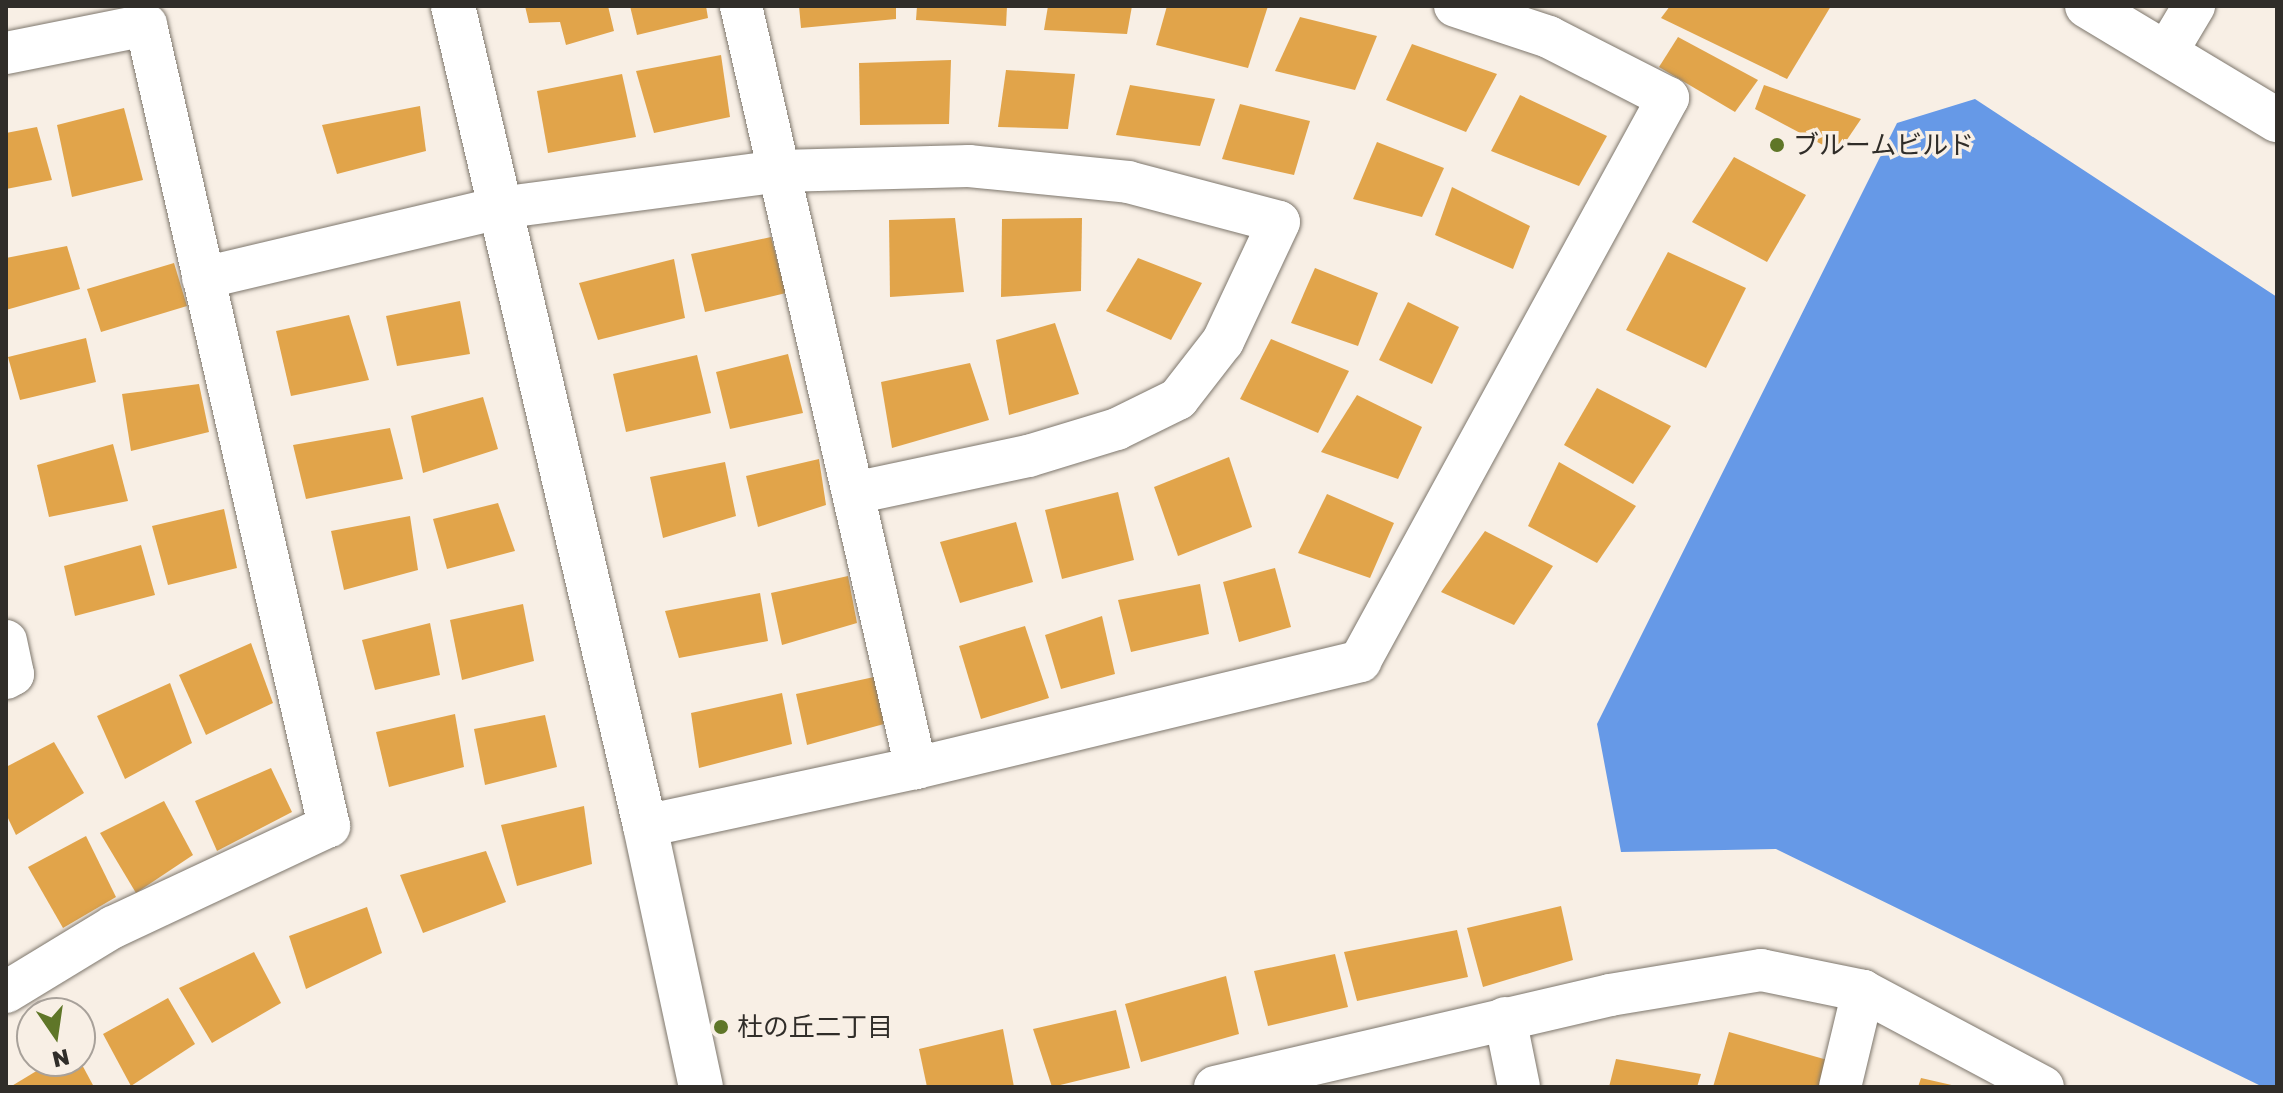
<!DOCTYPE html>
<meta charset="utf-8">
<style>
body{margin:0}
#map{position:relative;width:2283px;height:1093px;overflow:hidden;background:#f8efe5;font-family:"Golos Text","Noto Sans JP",sans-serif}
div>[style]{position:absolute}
.water>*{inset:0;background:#6699e7}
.building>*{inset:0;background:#e1a44a}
.roads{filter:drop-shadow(0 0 2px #7e776d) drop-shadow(0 0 2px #7e776d)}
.street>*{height:42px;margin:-21px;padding:0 21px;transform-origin:21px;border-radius:21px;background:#fff}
.secondary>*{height:44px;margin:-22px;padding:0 22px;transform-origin:22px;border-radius:22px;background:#fff}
.dots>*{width:22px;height:22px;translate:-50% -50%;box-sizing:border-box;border:4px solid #f8efe5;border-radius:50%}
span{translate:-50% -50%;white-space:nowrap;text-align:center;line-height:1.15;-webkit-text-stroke:7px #f8efe5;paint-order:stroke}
.poi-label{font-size:26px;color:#302d29}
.left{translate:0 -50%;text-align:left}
.frame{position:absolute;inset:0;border:8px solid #302d29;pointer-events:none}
.north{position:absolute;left:16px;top:997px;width:80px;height:80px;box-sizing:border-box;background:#f8efe5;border:2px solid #a8a19a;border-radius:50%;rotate:167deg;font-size:22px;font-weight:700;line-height:32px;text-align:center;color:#302d29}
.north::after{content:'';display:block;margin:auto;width:28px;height:36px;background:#5f7628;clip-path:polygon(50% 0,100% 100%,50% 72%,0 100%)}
</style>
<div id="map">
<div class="water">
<div style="clip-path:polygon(1975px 99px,2277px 297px,2277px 1087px,2263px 1087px,1776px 849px,1621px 852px,1597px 724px,1897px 123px)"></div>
</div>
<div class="building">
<div style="clip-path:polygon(525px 6px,608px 6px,614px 31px,566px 45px,560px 22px,529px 23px)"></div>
<div style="clip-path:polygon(630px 6px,706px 6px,708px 18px,637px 35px)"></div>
<div style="clip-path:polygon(799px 6px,896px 6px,896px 19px,801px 28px)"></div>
<div style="clip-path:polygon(917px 6px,1007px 6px,1006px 26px,916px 20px)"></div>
<div style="clip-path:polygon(1048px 6px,1132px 6px,1127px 34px,1044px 30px)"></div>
<div style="clip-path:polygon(1167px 6px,1268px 6px,1248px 68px,1156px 45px)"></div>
<div style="clip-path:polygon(1670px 6px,1831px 6px,1787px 79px,1661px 18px)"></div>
<div style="clip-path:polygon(1300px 17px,1377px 36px,1355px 90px,1275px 71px)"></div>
<div style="clip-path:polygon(1678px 37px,1758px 80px,1735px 112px,1659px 67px)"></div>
<div style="clip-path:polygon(1412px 44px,1497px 74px,1466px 132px,1386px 100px)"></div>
<div style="clip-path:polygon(721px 55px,730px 117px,654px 133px,636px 71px)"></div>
<div style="clip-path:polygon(951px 60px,949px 124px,860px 125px,859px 63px)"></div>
<div style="clip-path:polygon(1006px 70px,1075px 74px,1068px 129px,998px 127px)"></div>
<div style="clip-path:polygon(622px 74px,636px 137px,548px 153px,537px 91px)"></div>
<div style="clip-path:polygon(1130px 85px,1215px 99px,1200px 146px,1116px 135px)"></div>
<div style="clip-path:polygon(1764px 85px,1861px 119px,1838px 153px,1755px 109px)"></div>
<div style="clip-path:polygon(1520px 95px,1607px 136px,1579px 186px,1491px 151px)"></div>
<div style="clip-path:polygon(1240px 104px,1310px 121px,1294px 175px,1222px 159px)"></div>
<div style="clip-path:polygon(420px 106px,426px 151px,337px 174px,322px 125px)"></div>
<div style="clip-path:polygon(124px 108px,143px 180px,72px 197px,57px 125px)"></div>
<div style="clip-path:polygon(37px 127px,52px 180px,6px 189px,6px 133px)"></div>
<div style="clip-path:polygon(1377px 142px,1444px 168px,1422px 217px,1353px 199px)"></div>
<div style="clip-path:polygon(1734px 157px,1806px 195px,1767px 262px,1692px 222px)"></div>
<div style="clip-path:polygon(1452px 187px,1530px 226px,1513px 269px,1435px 235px)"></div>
<div style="clip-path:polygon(955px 218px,964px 292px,890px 297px,889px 220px)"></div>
<div style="clip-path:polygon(1082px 218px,1081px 291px,1001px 297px,1002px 219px)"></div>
<div style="clip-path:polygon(771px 237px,786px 293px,705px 312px,691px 254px)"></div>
<div style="clip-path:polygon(67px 246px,80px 289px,6px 310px,6px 258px)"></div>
<div style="clip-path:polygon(1668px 252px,1746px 288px,1706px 368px,1626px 330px)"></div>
<div style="clip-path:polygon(1138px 258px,1202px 283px,1171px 340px,1106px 311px)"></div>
<div style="clip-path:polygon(674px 259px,685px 318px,598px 340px,579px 283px)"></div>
<div style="clip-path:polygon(174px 263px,187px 306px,101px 332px,87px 289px)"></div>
<div style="clip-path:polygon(1315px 268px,1378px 293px,1358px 346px,1291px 323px)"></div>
<div style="clip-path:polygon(460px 301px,470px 354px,397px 366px,386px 316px)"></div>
<div style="clip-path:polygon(1408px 302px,1459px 327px,1432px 384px,1379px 360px)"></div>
<div style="clip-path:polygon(349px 315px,369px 380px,291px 396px,276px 331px)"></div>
<div style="clip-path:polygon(1055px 323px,1079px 394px,1009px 415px,996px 340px)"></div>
<div style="clip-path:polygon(86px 338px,96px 382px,20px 400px,8px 357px)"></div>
<div style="clip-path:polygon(1271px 339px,1349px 371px,1318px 433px,1240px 399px)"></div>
<div style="clip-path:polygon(788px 354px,803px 413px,730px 429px,716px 372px)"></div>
<div style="clip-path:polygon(697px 355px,711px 413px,626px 432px,613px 374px)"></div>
<div style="clip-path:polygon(970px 363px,989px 420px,892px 448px,881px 382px)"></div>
<div style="clip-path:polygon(199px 384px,209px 432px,131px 451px,122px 394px)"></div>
<div style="clip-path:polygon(1597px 388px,1671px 426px,1633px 484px,1564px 445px)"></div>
<div style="clip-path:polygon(1357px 395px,1422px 427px,1398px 479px,1321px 452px)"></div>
<div style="clip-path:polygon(483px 397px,498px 449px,423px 473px,411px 416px)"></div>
<div style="clip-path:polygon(390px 428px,403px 479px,306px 499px,293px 445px)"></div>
<div style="clip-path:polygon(113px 444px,128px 501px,49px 517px,37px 465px)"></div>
<div style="clip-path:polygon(1229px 457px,1252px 527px,1178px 556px,1154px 487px)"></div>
<div style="clip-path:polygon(819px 459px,826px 505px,758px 527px,746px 476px)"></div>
<div style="clip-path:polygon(725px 462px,736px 516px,663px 538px,650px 477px)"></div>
<div style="clip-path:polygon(1559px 462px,1636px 506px,1597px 563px,1528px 526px)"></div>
<div style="clip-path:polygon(1118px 492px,1134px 560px,1062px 579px,1045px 510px)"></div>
<div style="clip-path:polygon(1327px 494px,1394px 523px,1370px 578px,1298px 553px)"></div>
<div style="clip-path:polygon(498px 503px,515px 551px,447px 569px,433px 519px)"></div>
<div style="clip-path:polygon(224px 509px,237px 568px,168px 585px,152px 526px)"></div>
<div style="clip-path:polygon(410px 516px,418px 570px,344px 590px,331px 531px)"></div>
<div style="clip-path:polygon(1016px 522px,1033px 582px,960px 603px,940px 542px)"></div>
<div style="clip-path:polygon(1485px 531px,1553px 566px,1514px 625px,1441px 592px)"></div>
<div style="clip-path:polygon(141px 545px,155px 595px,75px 616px,64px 566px)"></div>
<div style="clip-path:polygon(1275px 568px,1291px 627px,1239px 642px,1223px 582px)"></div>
<div style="clip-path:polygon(848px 576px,857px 623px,782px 645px,771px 593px)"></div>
<div style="clip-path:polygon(1200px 584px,1209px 634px,1131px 652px,1118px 600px)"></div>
<div style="clip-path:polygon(760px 593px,768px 641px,679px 658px,665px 611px)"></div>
<div style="clip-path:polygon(523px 604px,534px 661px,462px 680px,450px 620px)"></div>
<div style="clip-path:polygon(1102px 616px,1115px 674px,1061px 689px,1045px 635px)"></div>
<div style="clip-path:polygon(430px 623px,440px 675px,375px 690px,362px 640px)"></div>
<div style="clip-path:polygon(1025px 626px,1049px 698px,981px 719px,959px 646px)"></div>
<div style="clip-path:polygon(251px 643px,273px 703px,206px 735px,179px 675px)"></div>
<div style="clip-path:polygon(874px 677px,884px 724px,807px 745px,796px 694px)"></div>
<div style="clip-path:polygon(170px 683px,192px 743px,125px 779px,97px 716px)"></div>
<div style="clip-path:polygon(782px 693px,792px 744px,699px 768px,691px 713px)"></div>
<div style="clip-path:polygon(455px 714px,464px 767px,389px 787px,376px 732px)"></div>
<div style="clip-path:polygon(545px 715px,557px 767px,485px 785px,474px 729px)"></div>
<div style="clip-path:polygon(54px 742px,84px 793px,16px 835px,6px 814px,6px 767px)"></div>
<div style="clip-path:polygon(271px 768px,292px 812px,217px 851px,195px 801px)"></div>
<div style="clip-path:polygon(164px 801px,193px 855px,136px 893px,100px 833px)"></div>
<div style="clip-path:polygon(584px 806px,592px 864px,517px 886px,501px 825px)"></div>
<div style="clip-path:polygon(86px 836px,116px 897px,63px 928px,28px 867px)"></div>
<div style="clip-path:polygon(486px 851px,506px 902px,423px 933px,400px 875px)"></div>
<div style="clip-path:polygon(1561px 906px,1573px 960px,1483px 987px,1467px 928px)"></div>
<div style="clip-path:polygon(367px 907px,382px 953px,306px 989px,289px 936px)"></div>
<div style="clip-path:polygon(1457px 930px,1468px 977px,1357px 1001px,1344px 952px)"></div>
<div style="clip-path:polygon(254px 952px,281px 1003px,212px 1043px,179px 988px)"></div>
<div style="clip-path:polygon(1335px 954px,1348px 1007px,1268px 1026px,1254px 971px)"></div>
<div style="clip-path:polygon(1226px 976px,1239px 1034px,1141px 1062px,1125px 1004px)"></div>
<div style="clip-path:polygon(168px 998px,195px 1044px,131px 1086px,103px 1034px)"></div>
<div style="clip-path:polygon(1116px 1010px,1130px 1068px,1052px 1087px,1033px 1029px)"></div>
<div style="clip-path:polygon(1003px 1029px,1014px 1087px,927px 1087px,919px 1049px)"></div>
<div style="clip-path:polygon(1729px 1032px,1831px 1061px,1823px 1087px,1713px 1087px)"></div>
<div style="clip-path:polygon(1616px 1059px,1701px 1074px,1697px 1087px,1609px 1087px)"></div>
<div style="clip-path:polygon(53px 1061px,80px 1061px,94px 1087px,10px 1087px)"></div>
<div style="clip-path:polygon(1921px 1078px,1956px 1086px,1956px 1087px,1918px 1087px)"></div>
</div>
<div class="roads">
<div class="street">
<div style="left:741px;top:6px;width:782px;rotate:77.07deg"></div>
<div style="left:6px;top:53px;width:143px;rotate:-11.3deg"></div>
<div style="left:146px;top:25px;width:822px;rotate:77.13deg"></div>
<div style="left:329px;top:826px;width:238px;rotate:154.9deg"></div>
<div style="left:113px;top:927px;width:125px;rotate:148.7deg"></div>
<div style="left:2166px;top:53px;width:55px;rotate:-59.2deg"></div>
<div style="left:203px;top:278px;width:304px;rotate:-13.3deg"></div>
<div style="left:499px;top:208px;width:283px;rotate:-7.5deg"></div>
<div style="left:780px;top:171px;width:189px;rotate:-1.5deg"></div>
<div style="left:969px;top:166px;width:160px;rotate:5.7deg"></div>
<div style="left:1128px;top:182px;width:156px;rotate:14.8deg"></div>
<div style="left:1279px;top:222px;width:132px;rotate:115.2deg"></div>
<div style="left:1223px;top:341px;width:73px;rotate:127.8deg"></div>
<div style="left:1178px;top:399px;width:68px;rotate:153.8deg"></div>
<div style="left:1117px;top:429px;width:93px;rotate:163.1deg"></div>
<div style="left:1028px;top:456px;width:178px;rotate:168deg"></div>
<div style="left:6px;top:641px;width:34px;rotate:78deg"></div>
<div style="left:13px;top:674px;width:8px;rotate:150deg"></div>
<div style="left:645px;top:826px;width:277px;rotate:-12.1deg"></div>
<div style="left:916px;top:768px;width:457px;rotate:-13.5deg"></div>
<div style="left:1360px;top:661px;width:642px;rotate:-61.32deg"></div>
<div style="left:1668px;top:98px;width:134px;rotate:-152.9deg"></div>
<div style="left:1549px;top:37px;width:99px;rotate:-161.7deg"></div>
<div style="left:1505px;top:1018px;width:70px;rotate:78.5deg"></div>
<div style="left:1215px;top:1087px;width:406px;rotate:-13.1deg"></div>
<div style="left:1610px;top:995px;width:153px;rotate:-9.4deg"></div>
<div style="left:1761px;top:970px;width:104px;rotate:11.6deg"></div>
<div style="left:1863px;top:991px;width:204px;rotate:28.1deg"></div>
<div style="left:1840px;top:1087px;width:99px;rotate:-76.5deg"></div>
</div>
<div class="secondary">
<div style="left:453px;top:6px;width:842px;rotate:76.82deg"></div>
<div style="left:645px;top:826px;width:267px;rotate:77.9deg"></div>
<div style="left:2087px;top:6px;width:222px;rotate:31deg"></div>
</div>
</div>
<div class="dots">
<div style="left:1777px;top:145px;background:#5f7628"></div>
<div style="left:721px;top:1027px;background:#5f7628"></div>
</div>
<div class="poi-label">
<span class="left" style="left:1793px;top:145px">ブルームビルド</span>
<span class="left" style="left:737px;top:1027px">杜の丘二丁目</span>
</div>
<div class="frame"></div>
<div class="north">N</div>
</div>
